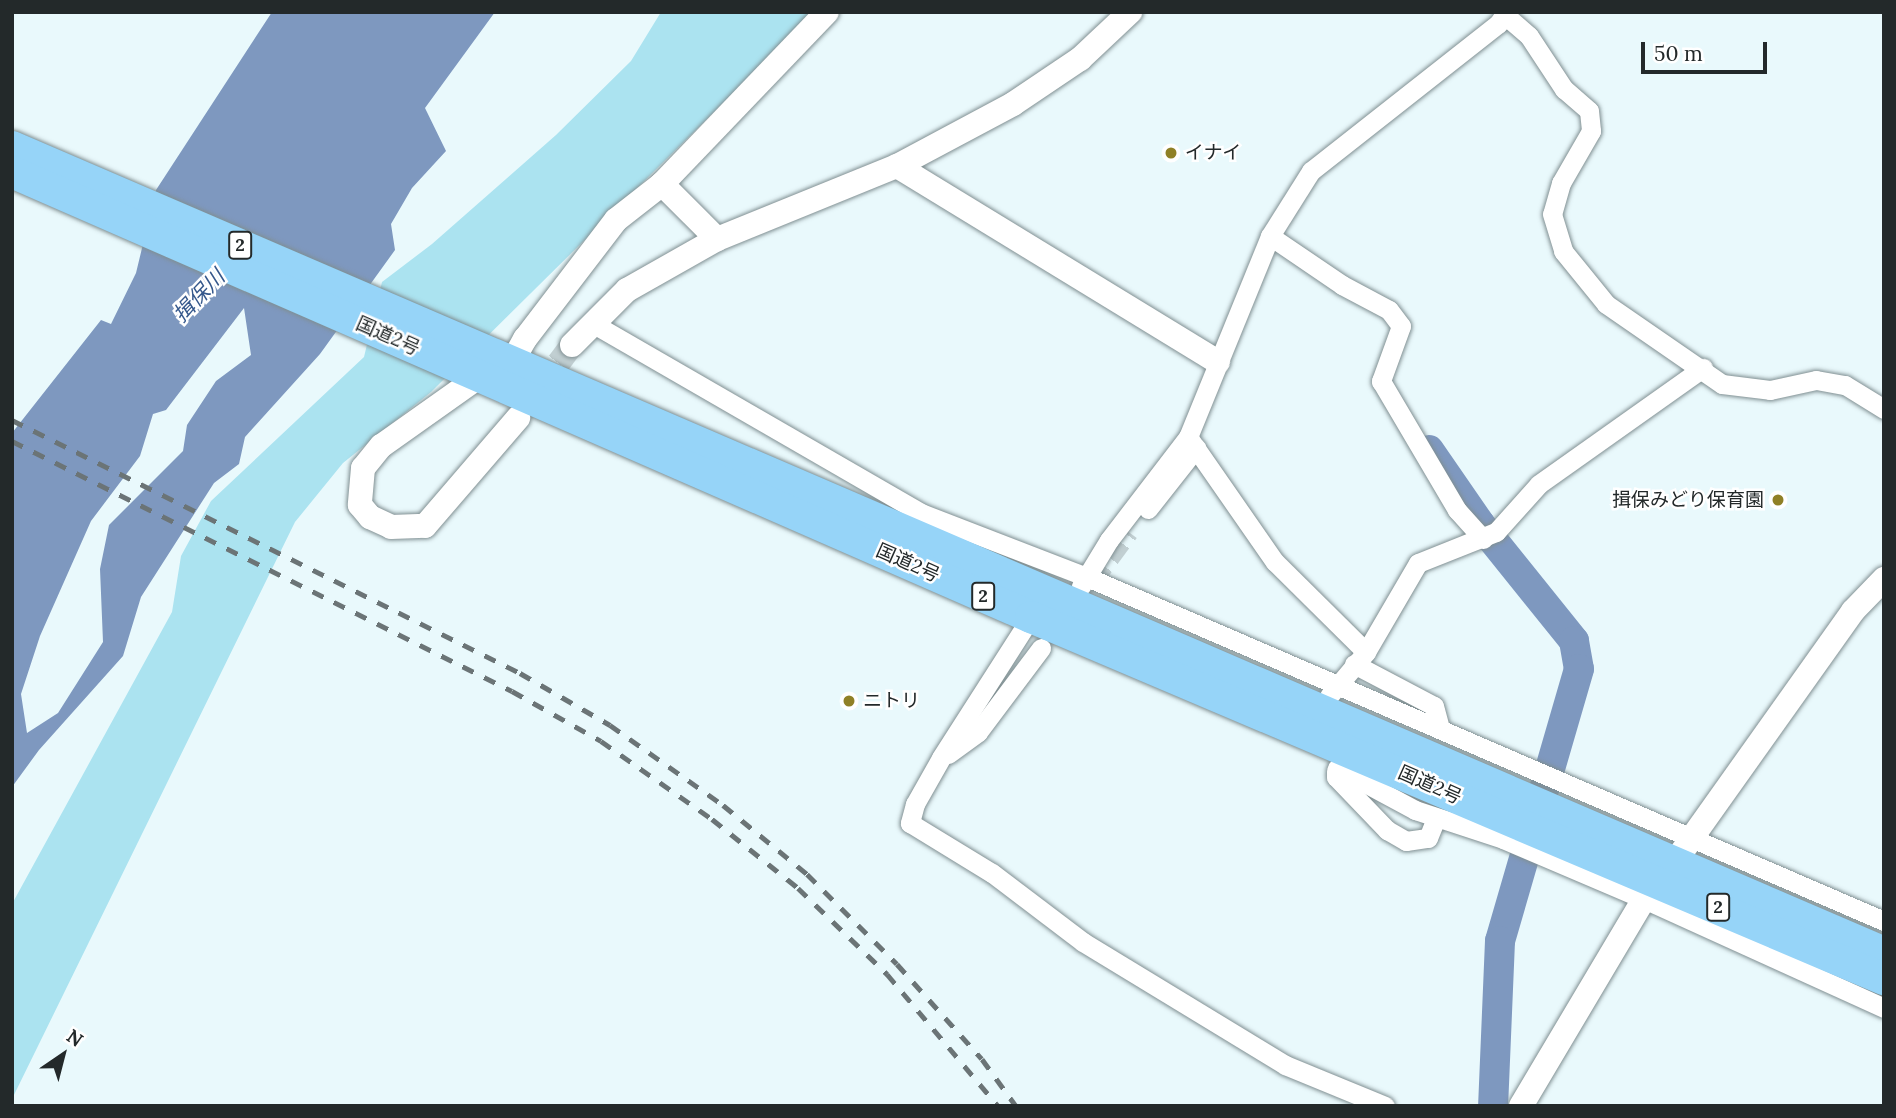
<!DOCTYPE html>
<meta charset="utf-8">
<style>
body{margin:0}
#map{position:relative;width:1896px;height:1118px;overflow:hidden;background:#e9f9fc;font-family:Lora,"Noto Sans JP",serif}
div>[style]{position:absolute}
.green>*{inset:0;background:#abe3f0}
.water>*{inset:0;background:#7e98bf}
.river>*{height:30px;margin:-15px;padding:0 15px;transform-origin:15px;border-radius:15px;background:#7e98bf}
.minor-tunnel>*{height:19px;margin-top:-9.5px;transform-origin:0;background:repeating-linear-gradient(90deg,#c1cfd2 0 19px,transparent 0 29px)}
.tertiary-tunnel>*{height:24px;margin-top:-12px;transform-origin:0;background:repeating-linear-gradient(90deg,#c1cfd2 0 24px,transparent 0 36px)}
.roads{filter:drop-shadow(0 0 2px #808f92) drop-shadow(0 0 2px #808f92)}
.minor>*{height:19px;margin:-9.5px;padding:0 9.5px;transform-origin:9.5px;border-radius:9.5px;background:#fff}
.tertiary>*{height:24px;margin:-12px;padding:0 12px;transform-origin:12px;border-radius:12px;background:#fff}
.trunk>*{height:32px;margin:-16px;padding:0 16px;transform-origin:16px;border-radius:16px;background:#96d4f8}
.rail>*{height:5px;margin-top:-2.5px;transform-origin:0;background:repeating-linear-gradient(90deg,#6b7476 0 12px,transparent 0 24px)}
.dots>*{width:19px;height:19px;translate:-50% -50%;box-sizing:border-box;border:4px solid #fff;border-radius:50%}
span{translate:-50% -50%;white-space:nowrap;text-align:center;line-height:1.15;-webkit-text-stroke:5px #fff;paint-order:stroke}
.shield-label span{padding:2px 5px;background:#fff;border:2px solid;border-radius:5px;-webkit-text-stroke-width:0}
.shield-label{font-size:18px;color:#23292a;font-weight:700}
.poi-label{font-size:19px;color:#23292a}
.left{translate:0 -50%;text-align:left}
.right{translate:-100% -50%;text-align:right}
.street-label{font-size:19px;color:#23292a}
.water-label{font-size:21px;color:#35588c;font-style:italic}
.frame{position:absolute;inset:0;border:14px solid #23292a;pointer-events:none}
.north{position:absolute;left:28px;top:1020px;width:70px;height:70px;-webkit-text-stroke:5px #fff;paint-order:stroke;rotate:35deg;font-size:19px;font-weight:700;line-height:28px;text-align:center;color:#23292a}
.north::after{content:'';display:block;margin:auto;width:24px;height:32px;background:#23292a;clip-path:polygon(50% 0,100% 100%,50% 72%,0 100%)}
.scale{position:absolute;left:1641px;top:42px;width:126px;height:32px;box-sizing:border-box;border:4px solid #23292a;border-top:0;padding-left:9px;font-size:21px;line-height:24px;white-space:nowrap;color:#23292a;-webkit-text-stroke:5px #fff;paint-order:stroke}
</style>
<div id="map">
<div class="green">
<div style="clip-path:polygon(661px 12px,815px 12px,431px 392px,343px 463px,295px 522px,12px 1099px,12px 904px,172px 612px,181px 556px,211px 501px,364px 357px,382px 282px,432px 244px,556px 135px,631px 61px)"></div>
</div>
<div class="water">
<div style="clip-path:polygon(evenodd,272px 12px,495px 12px,425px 108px,446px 151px,412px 188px,391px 224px,395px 250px,320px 354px,245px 437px,239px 464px,214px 483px,141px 597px,123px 656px,39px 750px,12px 787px,12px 433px,101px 320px,111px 324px,136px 273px,156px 190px,272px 12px,244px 308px,251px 355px,216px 381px,187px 425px,183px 451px,109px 525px,100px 569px,103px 642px,58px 713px,27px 733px,21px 694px,40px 636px,91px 521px,140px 456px,153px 414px,166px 410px,244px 308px)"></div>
</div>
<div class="river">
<div style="left:1429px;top:450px;width:90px;rotate:55.4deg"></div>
<div style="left:1480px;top:524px;width:150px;rotate:51.2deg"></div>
<div style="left:1574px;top:641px;width:28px;rotate:80deg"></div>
<div style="left:1579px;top:669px;width:283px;rotate:106.2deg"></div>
<div style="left:1500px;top:941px;width:165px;rotate:92.4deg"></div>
</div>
<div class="minor-tunnel">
<div style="left:1093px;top:581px;width:61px;rotate:-53.7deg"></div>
</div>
<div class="tertiary-tunnel">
<div style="left:537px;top:392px;width:59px;rotate:-53.3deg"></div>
</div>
<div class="roads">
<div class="minor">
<div style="left:1506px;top:16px;width:30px;rotate:41deg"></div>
<div style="left:1529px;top:36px;width:64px;rotate:56.6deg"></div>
<div style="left:1564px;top:89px;width:33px;rotate:41deg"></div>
<div style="left:1589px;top:111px;width:20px;rotate:84deg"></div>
<div style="left:1591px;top:131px;width:60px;rotate:120deg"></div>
<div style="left:1561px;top:183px;width:32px;rotate:106deg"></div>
<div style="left:1552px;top:214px;width:39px;rotate:73deg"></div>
<div style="left:1563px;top:251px;width:68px;rotate:50.9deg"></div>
<div style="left:1606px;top:304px;width:141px;rotate:34.6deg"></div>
<div style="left:1722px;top:384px;width:48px;rotate:7.1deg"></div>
<div style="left:1770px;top:390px;width:47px;rotate:-12.3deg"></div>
<div style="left:1816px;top:380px;width:29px;rotate:10deg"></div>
<div style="left:1845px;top:385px;width:46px;rotate:31.6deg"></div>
<div style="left:1270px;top:236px;width:87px;rotate:34.2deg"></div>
<div style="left:1342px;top:285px;width:53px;rotate:28deg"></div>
<div style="left:1389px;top:310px;width:20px;rotate:53deg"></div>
<div style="left:1401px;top:326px;width:59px;rotate:110deg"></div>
<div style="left:1381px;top:381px;width:150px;rotate:59.5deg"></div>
<div style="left:1457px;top:510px;width:39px;rotate:48deg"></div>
<div style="left:592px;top:323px;width:380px;rotate:30deg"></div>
<div style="left:921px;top:513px;width:178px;rotate:21.1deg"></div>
<div style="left:1087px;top:577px;width:868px;rotate:23.35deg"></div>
<div style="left:1188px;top:437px;width:152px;rotate:55.2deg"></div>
<div style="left:1275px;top:562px;width:128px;rotate:44.7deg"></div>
<div style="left:1148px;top:509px;width:78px;rotate:-51.8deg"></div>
<div style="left:1081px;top:586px;width:54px;rotate:-58.7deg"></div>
<div style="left:1109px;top:540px;width:130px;rotate:-52.5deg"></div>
<div style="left:1188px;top:437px;width:217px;rotate:-67.8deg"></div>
<div style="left:1270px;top:236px;width:77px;rotate:-57.8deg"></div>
<div style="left:1311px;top:171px;width:238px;rotate:-38.2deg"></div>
<div style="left:1498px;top:24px;width:14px;rotate:-56deg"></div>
<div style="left:1031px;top:617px;width:167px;rotate:122.6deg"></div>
<div style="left:941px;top:758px;width:53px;rotate:119.5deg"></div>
<div style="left:915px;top:804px;width:20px;rotate:105deg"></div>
<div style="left:910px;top:823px;width:96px;rotate:31.4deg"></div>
<div style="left:992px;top:873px;width:114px;rotate:37.2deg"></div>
<div style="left:1083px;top:942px;width:237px;rotate:31.3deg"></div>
<div style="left:1285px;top:1065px;width:108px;rotate:22.3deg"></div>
<div style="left:1354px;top:664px;width:90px;rotate:27.7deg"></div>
<div style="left:1434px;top:706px;width:20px;rotate:75deg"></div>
<div style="left:1329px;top:696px;width:57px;rotate:-49.9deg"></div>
<div style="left:1366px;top:652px;width:103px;rotate:-59.7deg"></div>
<div style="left:1418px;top:563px;width:84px;rotate:-21.7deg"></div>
<div style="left:1496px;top:532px;width:64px;rotate:-48.1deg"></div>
<div style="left:1539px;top:484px;width:201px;rotate:-35.3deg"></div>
<div style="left:948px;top:754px;width:37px;rotate:-36deg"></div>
<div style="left:978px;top:732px;width:105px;rotate:-53.1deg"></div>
<div style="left:1337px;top:768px;width:89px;rotate:28.3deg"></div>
<div style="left:1415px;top:810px;width:93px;rotate:18.2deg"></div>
<div style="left:1503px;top:839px;width:153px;rotate:23.1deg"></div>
<div style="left:1644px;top:899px;width:264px;rotate:24.4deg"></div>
<div style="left:1336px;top:771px;width:6px;rotate:90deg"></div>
<div style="left:1336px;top:777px;width:74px;rotate:46.1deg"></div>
<div style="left:1387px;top:830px;width:22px;rotate:30deg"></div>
<div style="left:1406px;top:841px;width:22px;rotate:-8deg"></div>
<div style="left:1428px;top:838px;width:18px;rotate:-68deg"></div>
</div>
<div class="tertiary">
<div style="left:897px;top:166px;width:376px;rotate:31.4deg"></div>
<div style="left:662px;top:184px;width:78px;rotate:45deg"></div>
<div style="left:572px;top:345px;width:78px;rotate:-45deg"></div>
<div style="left:627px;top:290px;width:103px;rotate:-29.5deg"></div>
<div style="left:717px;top:239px;width:194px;rotate:-22.1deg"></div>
<div style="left:897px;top:166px;width:132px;rotate:-28.1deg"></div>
<div style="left:1013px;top:104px;width:81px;rotate:-33.9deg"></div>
<div style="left:1080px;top:59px;width:69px;rotate:-43.2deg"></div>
<div style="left:511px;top:364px;width:29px;rotate:-61deg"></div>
<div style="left:525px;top:339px;width:150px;rotate:-52.6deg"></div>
<div style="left:616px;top:220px;width:58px;rotate:-38deg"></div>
<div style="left:662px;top:184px;width:238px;rotate:-46.2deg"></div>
<div style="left:480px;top:376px;width:121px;rotate:144.7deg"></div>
<div style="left:381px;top:446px;width:28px;rotate:129deg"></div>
<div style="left:363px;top:468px;width:37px;rotate:95deg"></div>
<div style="left:360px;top:505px;width:16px;rotate:50deg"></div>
<div style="left:370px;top:517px;width:23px;rotate:25deg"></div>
<div style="left:391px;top:527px;width:34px;rotate:-2deg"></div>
<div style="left:425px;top:526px;width:143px;rotate:-49.3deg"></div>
<div style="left:1521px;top:1106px;width:241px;rotate:-59.3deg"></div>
<div style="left:1644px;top:899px;width:47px;rotate:-50.2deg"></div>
<div style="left:1674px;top:863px;width:309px;rotate:-54.6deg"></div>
<div style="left:1853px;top:611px;width:45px;rotate:-45.9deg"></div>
</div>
<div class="trunk">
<div style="left:12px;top:147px;width:2038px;rotate:23.29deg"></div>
<div style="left:12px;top:172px;width:1112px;rotate:23.59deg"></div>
<div style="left:1031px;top:617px;width:927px;rotate:23deg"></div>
</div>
</div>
<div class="rail">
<div style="left:12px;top:420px;width:568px;rotate:26.47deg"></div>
<div style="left:520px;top:673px;width:104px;rotate:30deg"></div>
<div style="left:610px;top:725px;width:138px;rotate:35.3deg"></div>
<div style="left:723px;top:805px;width:109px;rotate:39.4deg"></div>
<div style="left:807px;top:874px;width:127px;rotate:45deg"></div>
<div style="left:897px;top:964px;width:127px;rotate:48.2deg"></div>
<div style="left:982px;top:1059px;width:58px;rotate:54.1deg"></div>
<div style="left:12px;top:441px;width:559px;rotate:26.57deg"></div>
<div style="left:512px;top:691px;width:102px;rotate:29.3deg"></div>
<div style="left:601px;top:741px;width:136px;rotate:35.1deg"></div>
<div style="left:712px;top:819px;width:110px;rotate:38.7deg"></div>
<div style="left:798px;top:888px;width:124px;rotate:44deg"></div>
<div style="left:887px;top:974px;width:172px;rotate:49.9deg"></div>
</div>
<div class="dots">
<div style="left:1171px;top:153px;background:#8f8026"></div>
<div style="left:1778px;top:500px;background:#8f8026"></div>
<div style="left:849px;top:701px;background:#8f8026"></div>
</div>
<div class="shield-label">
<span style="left:240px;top:245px">2</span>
<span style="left:983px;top:596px">2</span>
<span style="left:1718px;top:907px">2</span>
</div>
<div class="poi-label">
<span class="left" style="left:1185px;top:153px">イナイ</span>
<span class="right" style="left:1764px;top:500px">揖保みどり保育園</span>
<span class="left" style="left:863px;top:701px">ニトリ</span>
</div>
<div class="street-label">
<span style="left:388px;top:336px;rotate:24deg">国道2号</span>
<span style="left:908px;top:563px;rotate:24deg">国道2号</span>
<span style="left:1430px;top:785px;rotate:24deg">国道2号</span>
</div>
<div class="water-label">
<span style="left:199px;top:296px;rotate:-46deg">揖保川</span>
</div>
<div class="frame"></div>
<div class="north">N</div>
<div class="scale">50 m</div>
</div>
